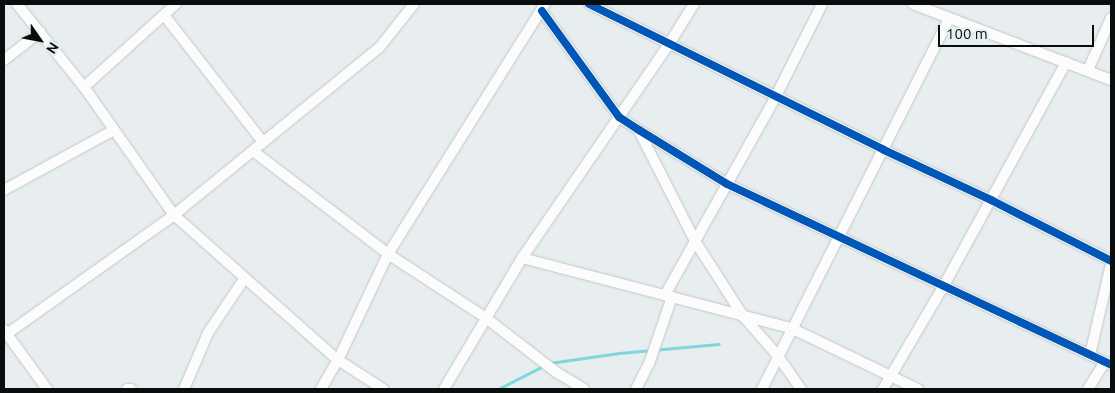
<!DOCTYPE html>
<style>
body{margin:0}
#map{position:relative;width:1115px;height:393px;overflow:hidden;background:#e8eeef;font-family:Ubuntu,sans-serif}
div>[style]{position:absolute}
.stream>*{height:3px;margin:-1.5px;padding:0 1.5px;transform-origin:1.5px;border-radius:1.5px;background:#7ed6df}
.roads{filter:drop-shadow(0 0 1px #c2c6c7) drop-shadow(0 0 1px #c2c6c7)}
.street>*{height:10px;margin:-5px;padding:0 5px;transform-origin:5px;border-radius:5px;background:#fcfcfd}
.cycleway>*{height:8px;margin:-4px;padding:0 4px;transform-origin:4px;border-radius:4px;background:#0057b8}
span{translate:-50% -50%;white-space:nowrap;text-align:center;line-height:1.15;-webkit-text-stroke:4.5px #e5f1f2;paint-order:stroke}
.frame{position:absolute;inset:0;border:5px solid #0a0d0e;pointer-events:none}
.north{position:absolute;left:15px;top:15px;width:50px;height:50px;-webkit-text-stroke:4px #e5f1f2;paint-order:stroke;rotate:123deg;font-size:14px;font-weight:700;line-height:20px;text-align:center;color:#0a0d0e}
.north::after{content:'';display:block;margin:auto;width:18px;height:22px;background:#0a0d0e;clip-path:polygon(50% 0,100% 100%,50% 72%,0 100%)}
.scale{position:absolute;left:938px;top:25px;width:156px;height:22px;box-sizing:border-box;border:2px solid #0a0d0e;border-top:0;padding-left:6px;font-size:15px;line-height:18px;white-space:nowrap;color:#0a0d0e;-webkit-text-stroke:4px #e5f1f2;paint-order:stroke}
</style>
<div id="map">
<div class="stream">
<div style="left:498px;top:389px;width:57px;rotate:-27deg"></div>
<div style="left:549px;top:363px;width:71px;rotate:-8.1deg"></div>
<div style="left:619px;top:353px;width:100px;rotate:-5.1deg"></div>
</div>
<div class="roads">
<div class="street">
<div style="left:17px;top:4px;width:107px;rotate:51.1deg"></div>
<div style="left:84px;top:87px;width:156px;rotate:54.9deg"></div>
<div style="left:174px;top:215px;width:219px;rotate:41.5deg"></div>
<div style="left:338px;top:360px;width:54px;rotate:32.8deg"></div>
<div style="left:589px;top:4px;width:329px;rotate:26.3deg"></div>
<div style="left:884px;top:150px;width:118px;rotate:25deg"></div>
<div style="left:991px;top:200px;width:135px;rotate:26.9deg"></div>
<div style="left:913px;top:4px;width:212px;rotate:21deg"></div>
<div style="left:542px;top:11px;width:131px;rotate:54deg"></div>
<div style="left:619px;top:117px;width:24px;rotate:33deg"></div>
<div style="left:639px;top:130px;width:103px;rotate:31.5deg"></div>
<div style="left:727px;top:184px;width:425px;rotate:25.2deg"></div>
<div style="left:164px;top:15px;width:161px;rotate:52.1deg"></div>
<div style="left:4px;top:60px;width:46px;rotate:-37.9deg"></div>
<div style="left:1088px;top:70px;width:57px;rotate:-66.1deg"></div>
<div style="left:84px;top:87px;width:124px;rotate:-42.1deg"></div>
<div style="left:639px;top:131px;width:123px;rotate:63deg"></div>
<div style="left:695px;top:241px;width:89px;rotate:57.4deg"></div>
<div style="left:743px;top:316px;width:53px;rotate:48.8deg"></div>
<div style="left:778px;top:356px;width:40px;rotate:55.1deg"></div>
<div style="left:253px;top:151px;width:170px;rotate:37.3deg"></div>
<div style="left:388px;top:254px;width:117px;rotate:33.1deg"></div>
<div style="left:486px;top:318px;width:88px;rotate:37.6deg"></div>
<div style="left:556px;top:372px;width:33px;rotate:31deg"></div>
<div style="left:4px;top:190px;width:123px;rotate:-28.6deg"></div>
<div style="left:522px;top:258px;width:278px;rotate:14.6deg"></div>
<div style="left:791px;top:328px;width:141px;rotate:25.7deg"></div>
<div style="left:665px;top:295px;width:228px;rotate:-60.8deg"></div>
<div style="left:776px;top:96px;width:103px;rotate:-63.4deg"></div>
<div style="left:4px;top:330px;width:73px;rotate:53.9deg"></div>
<div style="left:4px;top:336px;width:209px;rotate:-35.4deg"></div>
<div style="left:174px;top:215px;width:264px;rotate:-39.2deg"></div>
<div style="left:379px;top:48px;width:56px;rotate:-51.5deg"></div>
<div style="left:1090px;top:355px;width:93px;rotate:-77deg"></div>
<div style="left:127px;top:389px;width:4px"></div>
<div style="left:184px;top:389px;width:61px;rotate:-66.8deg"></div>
<div style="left:208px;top:333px;width:65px;rotate:-56.3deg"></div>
<div style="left:321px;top:389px;width:34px;rotate:-60deg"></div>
<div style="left:338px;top:360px;width:117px;rotate:-64.7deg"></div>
<div style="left:388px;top:254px;width:295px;rotate:-57.9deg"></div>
<div style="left:444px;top:389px;width:152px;rotate:-59.2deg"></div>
<div style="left:522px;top:258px;width:260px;rotate:-55.5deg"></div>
<div style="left:669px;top:44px;width:47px;rotate:-58deg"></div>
<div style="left:636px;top:389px;width:28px;rotate:-63deg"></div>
<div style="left:649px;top:364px;width:71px;rotate:-71.1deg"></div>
<div style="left:762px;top:389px;width:415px;rotate:-63.2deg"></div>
<div style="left:883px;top:389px;width:118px;rotate:-59.5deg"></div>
<div style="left:943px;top:287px;width:256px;rotate:-61.3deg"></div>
<div style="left:1088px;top:389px;width:32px;rotate:-58deg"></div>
</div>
</div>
<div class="cycleway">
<div style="left:589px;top:4px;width:329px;rotate:26.3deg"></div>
<div style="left:884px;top:150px;width:118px;rotate:25deg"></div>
<div style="left:991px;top:200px;width:135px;rotate:26.9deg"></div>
<div style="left:542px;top:11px;width:131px;rotate:54deg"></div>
<div style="left:619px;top:117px;width:24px;rotate:33deg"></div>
<div style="left:639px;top:130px;width:103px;rotate:31.5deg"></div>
<div style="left:727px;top:184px;width:425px;rotate:25.2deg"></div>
</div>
<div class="frame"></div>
<div class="north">N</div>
<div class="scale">100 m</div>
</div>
